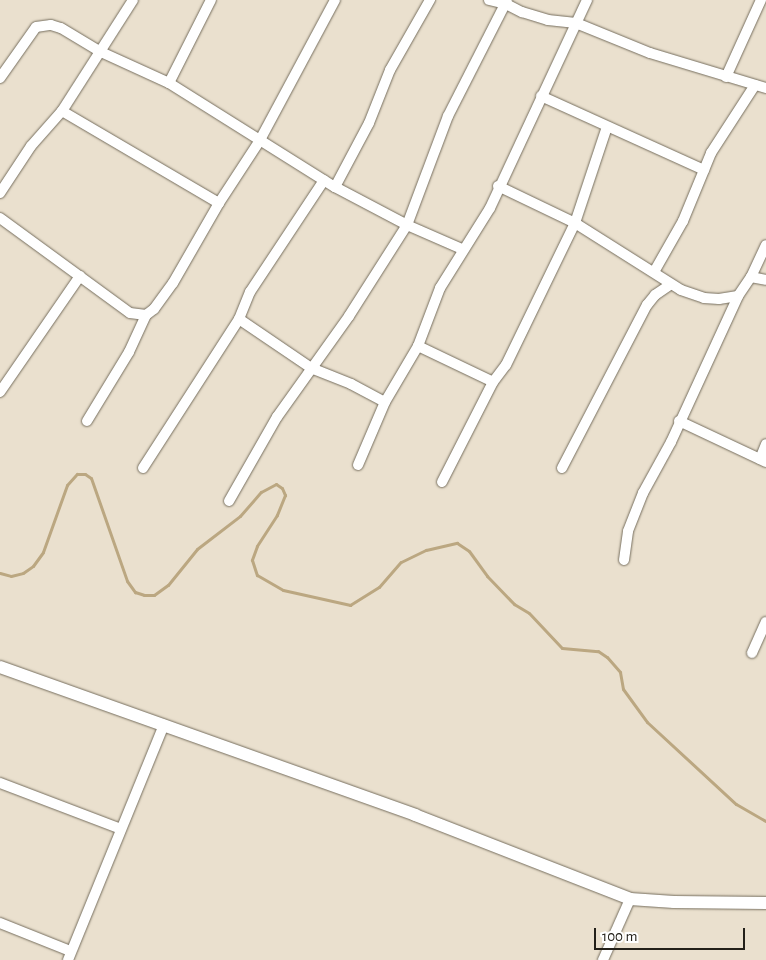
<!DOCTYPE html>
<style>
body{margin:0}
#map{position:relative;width:766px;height:960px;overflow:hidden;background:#eae0ce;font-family:"Alegreya Sans",sans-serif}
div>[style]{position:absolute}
.stream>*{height:3px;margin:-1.5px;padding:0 1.5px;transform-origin:1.5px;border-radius:1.5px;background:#bba781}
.roads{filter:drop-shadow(0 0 1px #766e5e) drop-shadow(0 0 1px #766e5e)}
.minor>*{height:10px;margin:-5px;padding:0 5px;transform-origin:5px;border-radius:5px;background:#fff}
.tertiary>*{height:12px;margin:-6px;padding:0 6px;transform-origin:6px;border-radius:6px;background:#fff}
span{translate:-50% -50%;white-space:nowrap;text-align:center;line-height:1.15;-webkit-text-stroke:5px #fff;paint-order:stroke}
.scale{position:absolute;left:594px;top:928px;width:151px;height:22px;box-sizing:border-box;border:2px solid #232019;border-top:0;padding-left:6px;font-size:15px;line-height:18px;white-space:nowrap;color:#232019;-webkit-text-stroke:4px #fff;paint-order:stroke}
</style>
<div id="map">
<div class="stream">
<div style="left:0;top:573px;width:11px;rotate:15deg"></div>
<div style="left:11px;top:576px;width:12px;rotate:-14deg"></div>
<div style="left:23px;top:573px;width:12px;rotate:-35deg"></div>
<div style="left:33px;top:566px;width:17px;rotate:-54deg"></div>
<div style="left:43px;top:552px;width:71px;rotate:-70.3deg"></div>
<div style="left:67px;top:485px;width:15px;rotate:-48deg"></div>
<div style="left:77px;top:474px;width:8px"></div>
<div style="left:85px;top:474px;width:7px;rotate:34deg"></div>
<div style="left:91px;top:478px;width:109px;rotate:70.7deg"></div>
<div style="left:127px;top:581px;width:14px;rotate:54deg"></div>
<div style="left:135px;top:592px;width:9px;rotate:18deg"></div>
<div style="left:144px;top:595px;width:10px"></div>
<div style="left:154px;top:595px;width:17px;rotate:-36deg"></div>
<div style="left:168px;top:585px;width:46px;rotate:-51.1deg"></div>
<div style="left:197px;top:549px;width:54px;rotate:-37.5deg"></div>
<div style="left:240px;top:516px;width:32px;rotate:-49deg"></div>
<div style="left:261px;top:492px;width:17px;rotate:-28deg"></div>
<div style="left:276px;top:484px;width:7px;rotate:34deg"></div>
<div style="left:282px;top:488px;width:8px;rotate:67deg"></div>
<div style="left:285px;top:495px;width:22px;rotate:112deg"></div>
<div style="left:277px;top:515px;width:37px;rotate:123deg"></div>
<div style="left:257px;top:546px;width:15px;rotate:110deg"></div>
<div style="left:252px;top:560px;width:16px;rotate:72deg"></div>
<div style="left:257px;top:575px;width:30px;rotate:30deg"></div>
<div style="left:283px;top:590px;width:69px;rotate:12.6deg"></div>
<div style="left:350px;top:605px;width:34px;rotate:-32deg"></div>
<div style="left:379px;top:587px;width:33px;rotate:-49deg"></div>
<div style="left:401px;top:562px;width:28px;rotate:-26deg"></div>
<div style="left:426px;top:550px;width:32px;rotate:-13deg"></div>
<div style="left:457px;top:543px;width:14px;rotate:34deg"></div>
<div style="left:469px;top:551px;width:31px;rotate:54deg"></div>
<div style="left:487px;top:576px;width:39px;rotate:46deg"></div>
<div style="left:514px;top:604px;width:17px;rotate:31deg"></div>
<div style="left:529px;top:613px;width:48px;rotate:46.7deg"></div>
<div style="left:562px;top:648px;width:36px;rotate:5deg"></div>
<div style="left:598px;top:651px;width:11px;rotate:34deg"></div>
<div style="left:607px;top:657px;width:20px;rotate:49deg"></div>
<div style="left:620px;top:672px;width:17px;rotate:80deg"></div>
<div style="left:623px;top:689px;width:41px;rotate:54deg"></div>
<div style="left:647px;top:722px;width:121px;rotate:42.7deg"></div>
<div style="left:736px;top:804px;width:34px;rotate:30deg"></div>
</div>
<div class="roads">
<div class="minor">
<div style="left:489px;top:0;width:17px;rotate:13deg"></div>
<div style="left:506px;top:4px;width:18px;rotate:27deg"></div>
<div style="left:522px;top:12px;width:27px;rotate:17deg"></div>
<div style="left:548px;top:20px;width:28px;rotate:6deg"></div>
<div style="left:576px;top:23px;width:80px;rotate:22.1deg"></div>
<div style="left:650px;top:53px;width:121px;rotate:16.8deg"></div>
<div style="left:726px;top:77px;width:85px;rotate:-65.6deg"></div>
<div style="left:0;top:78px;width:62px;rotate:-54.8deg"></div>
<div style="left:36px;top:27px;width:15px;rotate:-8deg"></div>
<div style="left:51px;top:25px;width:10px;rotate:17deg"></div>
<div style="left:61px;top:28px;width:47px;rotate:31deg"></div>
<div style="left:101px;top:52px;width:75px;rotate:24.5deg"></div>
<div style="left:169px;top:83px;width:196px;rotate:32.1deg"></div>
<div style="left:335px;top:187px;width:81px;rotate:27.8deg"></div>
<div style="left:407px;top:225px;width:60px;rotate:23.6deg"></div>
<div style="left:169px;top:83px;width:93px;rotate:-63.2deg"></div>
<div style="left:541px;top:96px;width:179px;rotate:24.4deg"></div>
<div style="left:62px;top:111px;width:182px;rotate:30.4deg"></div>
<div style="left:498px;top:186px;width:85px;rotate:25.7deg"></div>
<div style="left:575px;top:223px;width:125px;rotate:32.3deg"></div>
<div style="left:681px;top:290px;width:24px;rotate:19deg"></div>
<div style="left:704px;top:298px;width:15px;rotate:4deg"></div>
<div style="left:719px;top:299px;width:19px;rotate:-9deg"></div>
<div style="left:335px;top:187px;width:72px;rotate:-62deg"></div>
<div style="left:369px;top:123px;width:57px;rotate:-68.4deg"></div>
<div style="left:390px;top:70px;width:81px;rotate:-60.3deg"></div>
<div style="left:0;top:193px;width:56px;rotate:-56.6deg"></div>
<div style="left:31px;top:146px;width:47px;rotate:-48.5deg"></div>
<div style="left:62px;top:111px;width:132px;rotate:-57.4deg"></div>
<div style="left:0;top:218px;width:161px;rotate:36.2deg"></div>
<div style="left:130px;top:313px;width:16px;rotate:7deg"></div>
<div style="left:654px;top:272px;width:59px;rotate:-60.4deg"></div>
<div style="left:683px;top:221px;width:74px;rotate:-67.6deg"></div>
<div style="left:711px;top:153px;width:81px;rotate:-57.1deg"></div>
<div style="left:751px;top:277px;width:15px;rotate:11deg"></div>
<div style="left:239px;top:319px;width:87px;rotate:34.2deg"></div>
<div style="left:311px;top:368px;width:43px;rotate:21.8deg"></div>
<div style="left:351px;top:384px;width:38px;rotate:28deg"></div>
<div style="left:418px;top:346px;width:83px;rotate:25.6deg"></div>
<div style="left:0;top:392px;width:141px;rotate:-55.4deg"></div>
<div style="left:87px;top:421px;width:81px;rotate:-58.7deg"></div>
<div style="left:129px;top:352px;width:41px;rotate:-65.3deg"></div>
<div style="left:146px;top:315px;width:10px;rotate:-37deg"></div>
<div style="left:154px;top:309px;width:32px;rotate:-54deg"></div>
<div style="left:173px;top:283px;width:92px;rotate:-60.1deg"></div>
<div style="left:219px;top:203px;width:75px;rotate:-56.9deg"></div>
<div style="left:260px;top:140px;width:159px;rotate:-61.8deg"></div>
<div style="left:679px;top:421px;width:96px;rotate:25.2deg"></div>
<div style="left:760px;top:459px;width:16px;rotate:-68deg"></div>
<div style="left:358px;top:465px;width:69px;rotate:-66.8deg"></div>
<div style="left:385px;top:402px;width:65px;rotate:-59.5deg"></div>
<div style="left:418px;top:346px;width:62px;rotate:-69.2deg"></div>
<div style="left:440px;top:288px;width:94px;rotate:-58deg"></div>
<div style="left:490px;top:208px;width:230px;rotate:-65deg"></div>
<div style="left:143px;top:468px;width:177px;rotate:-57.2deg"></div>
<div style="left:239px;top:319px;width:29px;rotate:-68deg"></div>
<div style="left:250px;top:292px;width:134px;rotate:-56.5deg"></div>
<div style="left:562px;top:468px;width:184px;rotate:-62.5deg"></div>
<div style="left:647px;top:305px;width:13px;rotate:-51deg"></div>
<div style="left:655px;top:295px;width:18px;rotate:-34deg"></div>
<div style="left:442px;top:482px;width:112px;rotate:-63deg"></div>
<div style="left:493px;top:382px;width:21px;rotate:-53deg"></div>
<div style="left:506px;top:365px;width:158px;rotate:-64.1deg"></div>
<div style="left:575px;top:223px;width:101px;rotate:-71.6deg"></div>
<div style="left:229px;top:501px;width:97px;rotate:-60.3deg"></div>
<div style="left:277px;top:417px;width:124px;rotate:-54.5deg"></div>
<div style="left:349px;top:316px;width:108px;rotate:-57.5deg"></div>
<div style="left:407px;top:225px;width:116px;rotate:-69.4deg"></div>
<div style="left:448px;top:116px;width:130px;rotate:-63deg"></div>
<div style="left:624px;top:560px;width:29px;rotate:-82deg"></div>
<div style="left:628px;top:531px;width:41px;rotate:-68.5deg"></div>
<div style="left:643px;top:493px;width:58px;rotate:-61.2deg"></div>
<div style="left:671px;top:442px;width:161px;rotate:-65.3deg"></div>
<div style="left:738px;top:296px;width:23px;rotate:-56deg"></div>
<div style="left:751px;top:277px;width:35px;rotate:-65deg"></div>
<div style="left:752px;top:653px;width:34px;rotate:-66deg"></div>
<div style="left:0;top:783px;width:129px;rotate:20.8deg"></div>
<div style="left:0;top:923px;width:75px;rotate:21.8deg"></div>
<div style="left:68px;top:960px;width:254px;rotate:-67.8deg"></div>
<div style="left:603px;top:960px;width:67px;rotate:-66.1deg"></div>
</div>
<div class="tertiary">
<div style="left:0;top:667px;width:441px;rotate:19.6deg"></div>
<div style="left:415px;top:815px;width:231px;rotate:21.3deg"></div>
<div style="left:630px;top:899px;width:44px;rotate:3.9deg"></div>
<div style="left:674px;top:902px;width:92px;rotate:0.6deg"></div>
</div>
</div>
<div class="scale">100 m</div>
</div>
